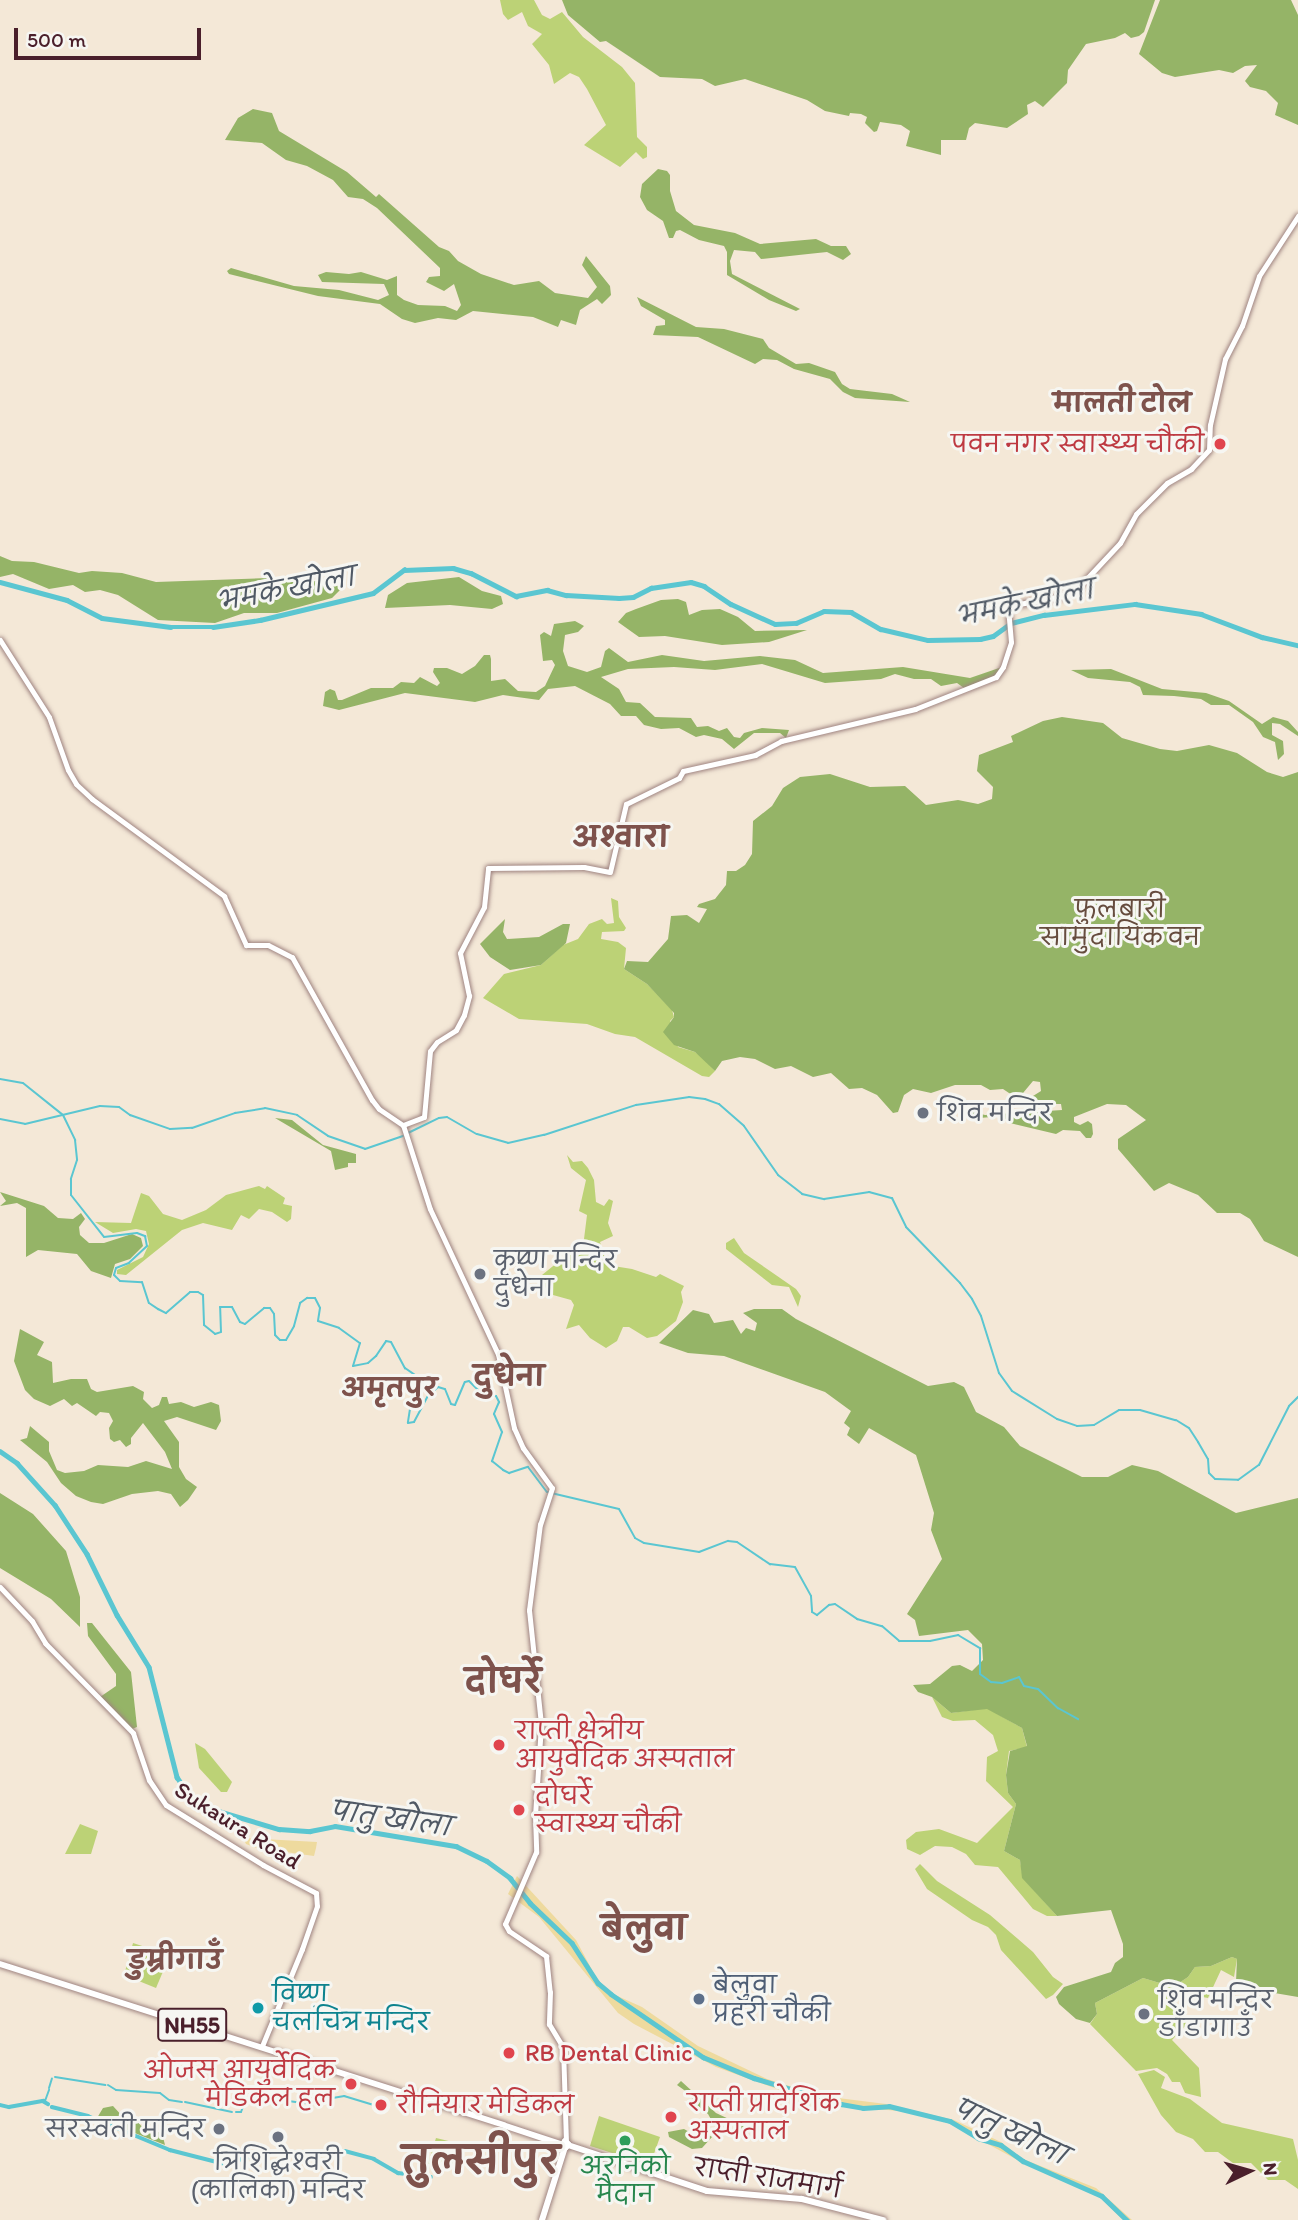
<!DOCTYPE html>
<meta charset="utf-8">
<style>
body{margin:0}
#map{position:relative;width:1298px;height:2220px;overflow:hidden;background:#f4e8d7;font-family:Itim,"Playpen Sans Deva",sans-serif}
div>[style]{position:absolute}
.green>*{inset:0;background:#bcd276}
.forest>*{inset:0;background:#95b467}
.sand>*{inset:0;background:#eeda9e}
.stream>*{height:2px;margin:-1px;padding:0 1px;transform-origin:1px;border-radius:1px;background:#5ac6d1}
.canal>*{height:3.5px;margin:-1.75px;padding:0 1.75px;transform-origin:1.75px;border-radius:1.75px;background:#5ac6d1}
.river>*{height:4.5px;margin:-2.25px;padding:0 2.25px;transform-origin:2.25px;border-radius:2.25px;background:#5ac6d1}
.roads{filter:drop-shadow(0 0 2px #9f8481) drop-shadow(0 0 2px #9f8481)}
.secondary>*{height:5px;margin:-2.5px;padding:0 2.5px;transform-origin:2.5px;border-radius:2.5px;background:#fff}
.primary>*{height:6px;margin:-3px;padding:0 3px;transform-origin:3px;border-radius:3px;background:#fff}
.dots>*{width:19px;height:19px;translate:-50% -50%;box-sizing:border-box;border:4px solid #f6f6f2;border-radius:50%}
span{translate:-50% -50%;white-space:nowrap;text-align:center;line-height:1.15;-webkit-text-stroke:6px #f6f6f2;paint-order:stroke}
.shield-label span{padding:2px 5px;background:#f6f6f2;border:2px solid;border-radius:5px;-webkit-text-stroke-width:0}
.shield-label{font-size:23px;color:#4a1f2b;font-weight:700}
.health-label{font-size:24px;color:#be3a42}
.right{translate:-100% -50%;text-align:right}
.left{translate:0 -50%;text-align:left}
.park-label{font-size:24px;color:#664c3e}
.worship-label{font-size:24px;color:#5b616d}
.street-label{font-size:24px;color:#4a1f2b}
.service-label{font-size:24px;color:#4e5e75}
.culture-label{font-size:24px;color:#0d838f}
.leisure-label{font-size:24px;color:#27864d}
.neighbourhood-label{font-size:26px;color:#7e524c;font-weight:700}
.water-label{font-size:26px;color:#505965;font-style:italic}
.quarter-label{font-size:28px;color:#7e524c;font-weight:700}
.district-label{font-size:32px;color:#7e524c;font-weight:700}
.town-label{font-size:38px;color:#7e524c;font-weight:700}
.north{position:absolute;left:1214px;top:2136px;width:70px;height:70px;-webkit-text-stroke:5px #f6f6f2;paint-order:stroke;rotate:85deg;font-size:19px;font-weight:700;line-height:28px;text-align:center;color:#4a1f2b}
.north::after{content:'';display:block;margin:auto;width:24px;height:32px;background:#4a1f2b;clip-path:polygon(50% 0,100% 100%,50% 72%,0 100%)}
.scale{position:absolute;left:14px;top:28px;width:187px;height:32px;box-sizing:border-box;border:4px solid #4a1f2b;border-top:0;padding-left:9px;font-size:21px;line-height:24px;white-space:nowrap;color:#4a1f2b;-webkit-text-stroke:5px #f6f6f2;paint-order:stroke}
</style>
<div id="map">
<div class="green">
<div style="clip-path:polygon(500px 0,534px 0,542px 15px,550px 19px,562px 12px,583px 37px,622px 67px,635px 83px,637px 137px,647px 147px,647px 157px,643px 159px,636px 152px,620px 167px,584px 145px,606px 125px,587px 89px,579px 77px,570px 73px,554px 84px,549px 65px,532px 44px,542px 34px,528px 26px,522px 12px,508px 20px,503px 14px)"></div>
<div style="clip-path:polygon(611px 898px,618px 901px,619px 917px,626px 928px,624px 931px,602px 932px,601px 939px,618px 942px,626px 948px,624px 969px,647px 984px,672px 1010px,674px 1017px,670px 1021px,678px 1047px,695px 1052px,704px 1059px,715px 1071px,709px 1077px,702px 1076px,635px 1037px,615px 1034px,587px 1024px,519px 1019px,483px 998px,504px 974px,541px 965px,563px 945px,578px 939px,589px 924px,602px 919px,607px 924px,614px 923px)"></div>
<div style="clip-path:polygon(567px 1155px,573px 1162px,582px 1161px,588px 1168px,594px 1180px,596px 1202px,604px 1206px,609px 1199px,613px 1201px,608px 1223px,613px 1236px,600px 1242px,607px 1265px,632px 1269px,656px 1277px,660px 1274px,684px 1286px,681px 1292px,683px 1302px,676px 1321px,657px 1336px,647px 1338px,629px 1327px,623px 1327px,617px 1341px,606px 1348px,590px 1338px,579px 1325px,566px 1329px,574px 1305px,571px 1300px,553px 1295px,542px 1284px,542px 1275px,563px 1258px,579px 1251px,584px 1239px,587px 1215px,579px 1211px,586px 1180px,571px 1168px)"></div>
<div style="clip-path:polygon(259px 1186px,265px 1189px,267px 1186px,285px 1198px,283px 1204px,292px 1206px,291px 1219px,287px 1222px,272px 1212px,259px 1209px,249px 1219px,241px 1215px,232px 1230px,203px 1223px,182px 1230px,126px 1275px,117px 1274px,117px 1270px,143px 1257px,149px 1244px,146px 1231px,136px 1229px,113px 1233px,95px 1222px,131px 1223px,141px 1193px,149px 1196px,163px 1214px,182px 1220px,206px 1210px,226px 1195px)"></div>
<div style="clip-path:polygon(734px 1238px,744px 1253px,796px 1289px,801px 1296px,798px 1307px,789px 1287px,772px 1285px,726px 1249px,726px 1243px)"></div>
<div style="clip-path:polygon(932px 1697px,951px 1713px,987px 1708px,1022px 1728px,1027px 1747px,1009px 1751px,1006px 1775px,1008px 1793px,1016px 1804px,1004px 1851px,1020px 1860px,1023px 1878px,1057px 1916px,1047px 1916px,1033px 1909px,998px 1867px,975px 1865px,966px 1854px,952px 1847px,935px 1846px,920px 1855px,907px 1849px,906px 1840px,916px 1832px,939px 1829px,977px 1843px,1013px 1807px,986px 1781px,987px 1757px,998px 1751px,993px 1735px,975px 1720px,953px 1721px,942px 1717px)"></div>
<div style="clip-path:polygon(195px 1743px,205px 1749px,232px 1782px,227px 1792px,221px 1792px,199px 1768px)"></div>
<div style="clip-path:polygon(80px 1824px,98px 1831px,91px 1854px,65px 1854px)"></div>
<div style="clip-path:polygon(920px 1864px,937px 1881px,990px 1915px,1033px 1952px,1053px 1977px,1063px 1984px,1053px 1995px,1046px 1999px,1001px 1950px,996px 1935px,988px 1927px,972px 1920px,927px 1889px,915px 1869px)"></div>
<div style="clip-path:polygon(133px 1943px,170px 1955px,156px 1988px,124px 1975px)"></div>
<div style="clip-path:polygon(1232px 1957px,1237px 1959px,1234px 1977px,1221px 1970px,1208px 1998px,1175px 1992px,1174px 2000px,1191px 2020px,1172px 2040px,1199px 2068px,1201px 2097px,1185px 2093px,1180px 2082px,1172px 2082px,1167px 2074px,1157px 2068px,1136px 2071px,1090px 2024px,1097px 2014px,1095px 2003px,1143px 1978px,1173px 1987px,1188px 1977px,1195px 1967px,1211px 1966px)"></div>
<div style="clip-path:polygon(1154px 2070px,1165px 2077px,1161px 2088px,1190px 2099px,1222px 2123px,1293px 2139px,1298px 2160px,1298px 2189px,1285px 2180px,1268px 2180px,1251px 2163px,1233px 2163px,1218px 2152px,1205px 2152px,1193px 2139px,1176px 2132px,1161px 2115px,1138px 2074px)"></div>
<div style="clip-path:polygon(599px 2116px,660px 2137px,650px 2165px,590px 2146px)"></div>
<div style="clip-path:polygon(436px 2138px,461px 2144px,455px 2165px,428px 2164px)"></div>
</div>
<div class="forest">
<div style="clip-path:polygon(562px 0,1155px 0,1144px 32px,1139px 36px,1131px 38px,1125px 33px,1115px 38px,1086px 44px,1068px 70px,1067px 83px,1043px 107px,1035px 101px,1027px 105px,1028px 114px,1007px 128px,975px 123px,969px 128px,966px 140px,941px 140px,941px 155px,906px 146px,910px 131px,901px 125px,880px 122px,877px 131px,874px 132px,865px 123px,867px 117px,861px 114px,850px 113px,849px 116px,825px 111px,807px 100px,745px 79px,715px 86px,702px 79px,660px 77px,606px 41px,600px 42px,568px 15px)"></div>
<div style="clip-path:polygon(1160px 0,1291px 0,1298px 15px,1298px 125px,1275px 115px,1278px 103px,1266px 91px,1250px 87px,1245px 81px,1257px 65px,1245px 66px,1233px 73px,1219px 70px,1175px 77px,1162px 73px,1139px 54px)"></div>
<div style="clip-path:polygon(253px 109px,272px 113px,279px 131px,347px 172px,376px 197px,379px 194px,439px 247px,449px 251px,458px 261px,481px 274px,514px 285px,539px 281px,555px 293px,588px 298px,597px 287px,582px 265px,586px 256px,610px 286px,611px 295px,602px 304px,597px 299px,580px 310px,576px 325px,561px 320px,558px 327px,533px 317px,473px 311px,456px 320px,438px 318px,415px 323px,402px 319px,380px 304px,318px 296px,229px 274px,227px 271px,231px 268px,294px 286px,339px 290px,378px 300px,389px 295px,384px 284px,322px 282px,318px 275px,326px 272px,349px 274px,361px 272px,387px 280px,397px 276px,397px 295px,404px 300px,418px 305px,445px 306px,457px 311px,461px 305px,454px 284px,444px 291px,426px 282px,429px 277px,440px 276px,440px 268px,377px 208px,363px 199px,348px 197px,333px 180px,307px 166px,286px 160px,262px 143px,225px 140px,238px 118px)"></div>
<div style="clip-path:polygon(658px 169px,667px 171px,670px 175px,670px 191px,676px 211px,694px 225px,735px 233px,760px 244px,816px 239px,831px 246px,846px 246px,851px 254px,843px 260px,827px 252px,761px 259px,755px 252px,734px 250px,730px 261px,732px 274px,800px 309px,796px 311px,769px 300px,727px 275px,727px 252px,724px 246px,699px 240px,680px 230px,676px 231px,673px 238px,669px 238px,663px 221px,647px 210px,640px 197px,642px 184px)"></div>
<div style="clip-path:polygon(637px 297px,696px 327px,724px 329px,763px 339px,769px 348px,796px 364px,809px 363px,835px 372px,842px 384px,850px 389px,892px 394px,910px 402px,855px 398px,843px 392px,830px 379px,794px 369px,777px 360px,763px 359px,755px 364px,698px 337px,653px 335px,656px 326px,665px 325px,665px 320px,641px 306px)"></div>
<div style="clip-path:polygon(0 556px,12px 561px,34px 562px,79px 573px,92px 571px,122px 573px,156px 582px,295px 577px,343px 587px,332px 598px,277px 613px,244px 613px,215px 623px,158px 620px,118px 595px,100px 590px,85px 592px,73px 585px,49px 589px,13px 574px,0 577px)"></div>
<div style="clip-path:polygon(459px 577px,482px 591px,501px 596px,503px 604px,492px 609px,450px 605px,385px 608px,388px 595px,407px 583px)"></div>
<div style="clip-path:polygon(678px 599px,686px 602px,689px 615px,702px 610px,720px 609px,738px 617px,755px 631px,807px 630px,769px 642px,722px 645px,665px 636px,639px 637px,618px 622px,626px 613px,636px 609px,661px 600px)"></div>
<div style="clip-path:polygon(575px 621px,584px 626px,578px 632px,565px 635px,563px 651px,568px 666px,587px 672px,601px 667px,605px 651px,609px 648px,628px 662px,662px 655px,704px 661px,760px 656px,795px 660px,823px 673px,903px 667px,970px 678px,1002px 667px,995px 676px,964px 688px,957px 683px,941px 686px,931px 679px,914px 679px,895px 674px,881px 679px,825px 683px,762px 664px,715px 670px,674px 667px,628px 669px,601px 677px,619px 689px,626px 702px,640px 703px,655px 717px,691px 718px,697px 727px,708px 726px,719px 731px,727px 728px,734px 737px,740px 738px,744px 733px,762px 728px,789px 730px,786px 738px,780px 733px,754px 733px,734px 749px,722px 739px,704px 735px,696px 737px,679px 728px,661px 729px,644px 725px,636px 716px,621px 716px,610px 704px,575px 686px,548px 689px,539px 700px,503px 695px,475px 702px,405px 693px,339px 710px,323px 706px,325px 692px,330px 689px,335px 691px,338px 700px,342px 700px,371px 688px,393px 688px,401px 682px,414px 683px,420px 677px,437px 686px,440px 683px,433px 672px,434px 668px,447px 668px,462px 674px,475px 666px,484px 655px,490px 655px,491px 659px,491px 681px,505px 679px,518px 691px,536px 692px,545px 686px,555px 665px,552px 660px,543px 661px,540px 635px,544px 632px,551px 636px,554px 624px)"></div>
<div style="clip-path:polygon(1111px 669px,1162px 689px,1206px 693px,1229px 701px,1262px 724px,1273px 717px,1288px 721px,1298px 732px,1298px 736px,1280px 724px,1272px 723px,1272px 735px,1283px 741px,1284px 754px,1278px 760px,1275px 742px,1263px 737px,1253px 722px,1229px 705px,1211px 705px,1201px 699px,1174px 696px,1143px 695px,1140px 687px,1130px 682px,1088px 678px,1071px 670px)"></div>
<div style="clip-path:polygon(1062px 717px,1103px 723px,1122px 738px,1160px 749px,1177px 751px,1209px 745px,1237px 753px,1267px 772px,1283px 777px,1298px 772px,1298px 1257px,1264px 1241px,1250px 1219px,1240px 1213px,1217px 1213px,1198px 1195px,1169px 1183px,1154px 1191px,1118px 1149px,1118px 1139px,1146px 1120px,1126px 1105px,1107px 1104px,1074px 1117px,1074px 1122px,1080px 1125px,1088px 1121px,1092px 1124px,1093px 1134px,1091px 1138px,1086px 1138px,1080px 1131px,1063px 1130px,1056px 1134px,1010px 1123px,1002px 1116px,980px 1118px,967px 1115px,969px 1111px,985px 1115px,1062px 1110px,1061px 1104px,1030px 1104px,1033px 1096px,1041px 1091px,1040px 1082px,1033px 1081px,1018px 1099px,1003px 1089px,990px 1090px,981px 1085px,955px 1085px,931px 1093px,913px 1089px,904px 1095px,898px 1112px,893px 1113px,877px 1095px,862px 1088px,849px 1089px,831px 1073px,813px 1077px,791px 1066px,775px 1069px,755px 1059px,740px 1057px,722px 1061px,715px 1071px,695px 1052px,674px 1045px,668px 1038px,663px 1032px,674px 1017px,674px 1013px,647px 984px,624px 969px,627px 961px,648px 962px,668px 939px,671px 916px,687px 915px,699px 923px,707px 909px,697px 907px,699px 904px,715px 899px,726px 885px,727px 871px,736px 871px,745px 865px,752px 854px,753px 821px,772px 806px,783px 788px,800px 777px,830px 774px,870px 787px,905px 786px,926px 805px,958px 800px,978px 804px,992px 799px,993px 787px,977px 771px,979px 755px,1013px 742px,1011px 736px,1043px 721px)"></div>
<div style="clip-path:polygon(505px 919px,503px 932px,507px 939px,539px 937px,563px 924px,570px 924px,566px 943px,541px 965px,510px 970px,490px 957px,480px 944px)"></div>
<div style="clip-path:polygon(275px 1118px,292px 1120px,323px 1145px,356px 1154px,356px 1163px,348px 1163px,348px 1167px,335px 1170px,331px 1151px)"></div>
<div style="clip-path:polygon(0 1192px,44px 1206px,58px 1218px,73px 1219px,81px 1213px,85px 1219px,79px 1227px,80px 1235px,89px 1243px,104px 1243px,132px 1234px,141px 1238px,143px 1246px,130px 1259px,115px 1264px,111px 1278px,91px 1271px,77px 1254px,38px 1250px,26px 1257px,26px 1208px,17px 1203px,0 1206px,6px 1201px)"></div>
<div style="clip-path:polygon(754px 1309px,782px 1309px,796px 1319px,928px 1386px,954px 1382px,964px 1387px,976px 1412px,1004px 1427px,1020px 1446px,1082px 1477px,1108px 1477px,1132px 1465px,1158px 1471px,1236px 1513px,1298px 1498px,1298px 1997px,1269px 1992px,1258px 1986px,1252px 1989px,1236px 1982px,1237px 1959px,1232px 1957px,1211px 1966px,1195px 1967px,1188px 1977px,1173px 1987px,1143px 1978px,1095px 2003px,1097px 2014px,1090px 2023px,1076px 2019px,1059px 2004px,1056px 1997px,1064px 1987px,1111px 1972px,1115px 1963px,1123px 1957px,1123px 1944px,1111px 1910px,1057px 1916px,1022px 1878px,1020px 1860px,1004px 1851px,1016px 1804px,1008px 1793px,1006px 1775px,1010px 1751px,1027px 1746px,1022px 1728px,987px 1709px,951px 1713px,932px 1697px,918px 1692px,913px 1685px,930px 1684px,952px 1666px,960px 1665px,972px 1671px,983px 1660px,982px 1644px,968px 1630px,919px 1636px,915px 1620px,907px 1614px,942px 1559px,931px 1530px,934px 1513px,916px 1455px,869px 1428px,859px 1444px,847px 1435px,850px 1428px,844px 1423px,851px 1411px,825px 1392px,724px 1356px,688px 1353px,659px 1343px,693px 1310px,709px 1314px,714px 1323px,733px 1320px,741px 1334px,746px 1328px,755px 1331px,757px 1323px,743px 1313px)"></div>
<div style="clip-path:polygon(20px 1329px,44px 1342px,37px 1355px,52px 1362px,53px 1383px,71px 1379px,87px 1379px,91px 1389px,97px 1392px,133px 1386px,144px 1392px,143px 1399px,152px 1408px,159px 1405px,162px 1397px,167px 1397px,169px 1404px,181px 1402px,194px 1407px,211px 1402px,219px 1405px,221px 1421px,216px 1430px,177px 1417px,164px 1421px,179px 1442px,179px 1467px,186px 1479px,197px 1487px,188px 1500px,180px 1507px,171px 1494px,158px 1491px,132px 1494px,103px 1504px,91px 1502px,76px 1496px,61px 1483px,47px 1462px,20px 1440px,27px 1438px,30px 1426px,49px 1442px,49px 1451px,57px 1470px,65px 1473px,84px 1471px,98px 1465px,128px 1467px,146px 1461px,172px 1469px,165px 1452px,143px 1423px,131px 1438px,131px 1444px,126px 1447px,120px 1440px,114px 1442px,110px 1439px,109px 1428px,113px 1421px,109px 1413px,100px 1412px,96px 1416px,77px 1403px,72px 1406px,64px 1399px,50px 1406px,34px 1399px,25px 1390px,14px 1361px)"></div>
<div style="clip-path:polygon(0 1493px,33px 1514px,66px 1551px,80px 1597px,80px 1627px,51px 1599px,0 1568px)"></div>
<div style="clip-path:polygon(87px 1623px,92px 1623px,131px 1672px,137px 1727px,132px 1729px,100px 1697px,116px 1686px,116px 1674px,88px 1636px)"></div>
<div style="clip-path:polygon(681px 2081px,716px 2113px,746px 2127px,747px 2131px,740px 2135px,738px 2128px,733px 2125px,722px 2121px,713px 2123px,708px 2114px,693px 2102px,691px 2095px,677px 2085px)"></div>
<div style="clip-path:polygon(113px 2106px,124px 2118px,136px 2120px,144px 2129px,162px 2133px,165px 2145px,97px 2118px,103px 2108px)"></div>
<div style="clip-path:polygon(694px 2127px,712px 2137px,702px 2148px,692px 2149px,669px 2137px,668px 2132px,684px 2129px,691px 2133px)"></div>
</div>
<div class="sand">
<div style="clip-path:polygon(243px 1838px,317px 1842px,316px 1848px,314px 1856px,257px 1848px,246px 1844px)"></div>
<div style="clip-path:polygon(517px 1876px,576px 1940px,598px 1981px,613px 1994px,642px 2007px,698px 2046px,767px 2079px,822px 2096px,886px 2104px,954px 2120px,1001px 2142px,1023px 2159px,1096px 2188px,1132px 2220px,1123px 2220px,1101px 2198px,1025px 2164px,943px 2120px,899px 2111px,839px 2106px,802px 2098px,716px 2067px,634px 2024px,618px 2013px,539px 1917px,508px 1894px)"></div>
</div>
<div class="stream">
<div style="left:0;top:1079px;width:23px;rotate:10deg"></div>
<div style="left:23px;top:1083px;width:51px;rotate:38.7deg"></div>
<div style="left:63px;top:1115px;width:28px;rotate:64deg"></div>
<div style="left:75px;top:1140px;width:20px;rotate:84deg"></div>
<div style="left:77px;top:1160px;width:20px;rotate:108deg"></div>
<div style="left:71px;top:1179px;width:16px;rotate:90deg"></div>
<div style="left:71px;top:1195px;width:53px;rotate:51.8deg"></div>
<div style="left:104px;top:1237px;width:33px;rotate:-7deg"></div>
<div style="left:137px;top:1233px;width:9px;rotate:21deg"></div>
<div style="left:145px;top:1236px;width:10px;rotate:79deg"></div>
<div style="left:147px;top:1246px;width:25px;rotate:137deg"></div>
<div style="left:129px;top:1263px;width:14px;rotate:159deg"></div>
<div style="left:116px;top:1268px;width:7px;rotate:106deg"></div>
<div style="left:114px;top:1275px;width:8px;rotate:45deg"></div>
<div style="left:120px;top:1281px;width:22px;rotate:3deg"></div>
<div style="left:142px;top:1282px;width:22px;rotate:72deg"></div>
<div style="left:149px;top:1303px;width:11px;rotate:34deg"></div>
<div style="left:158px;top:1309px;width:9px;rotate:27deg"></div>
<div style="left:166px;top:1313px;width:32px;rotate:-41deg"></div>
<div style="left:190px;top:1292px;width:8px"></div>
<div style="left:198px;top:1292px;width:6px;rotate:31deg"></div>
<div style="left:203px;top:1295px;width:30px;rotate:88deg"></div>
<div style="left:204px;top:1325px;width:14px;rotate:39deg"></div>
<div style="left:215px;top:1334px;width:6px;rotate:-18deg"></div>
<div style="left:221px;top:1332px;width:25px;rotate:-92deg"></div>
<div style="left:220px;top:1307px;width:12px"></div>
<div style="left:232px;top:1307px;width:17px;rotate:62deg"></div>
<div style="left:240px;top:1322px;width:5px;rotate:22deg"></div>
<div style="left:245px;top:1324px;width:25px;rotate:-40deg"></div>
<div style="left:264px;top:1308px;width:6px"></div>
<div style="left:270px;top:1308px;width:7px;rotate:56deg"></div>
<div style="left:274px;top:1314px;width:21px;rotate:87deg"></div>
<div style="left:275px;top:1335px;width:7px;rotate:45deg"></div>
<div style="left:280px;top:1340px;width:6px"></div>
<div style="left:286px;top:1340px;width:16px;rotate:-60deg"></div>
<div style="left:294px;top:1326px;width:24px;rotate:-75deg"></div>
<div style="left:300px;top:1303px;width:9px;rotate:-36deg"></div>
<div style="left:307px;top:1298px;width:8px"></div>
<div style="left:315px;top:1298px;width:11px;rotate:63deg"></div>
<div style="left:320px;top:1308px;width:13px;rotate:99deg"></div>
<div style="left:318px;top:1321px;width:22px;rotate:18deg"></div>
<div style="left:339px;top:1328px;width:26px;rotate:36deg"></div>
<div style="left:360px;top:1343px;width:24px;rotate:107deg"></div>
<div style="left:353px;top:1366px;width:15px;rotate:-11deg"></div>
<div style="left:368px;top:1363px;width:11px;rotate:-41deg"></div>
<div style="left:376px;top:1356px;width:18px;rotate:-56deg"></div>
<div style="left:386px;top:1341px;width:5px;rotate:11deg"></div>
<div style="left:391px;top:1342px;width:30px;rotate:62deg"></div>
<div style="left:405px;top:1368px;width:16px;rotate:35deg"></div>
<div style="left:418px;top:1377px;width:14px;rotate:111deg"></div>
<div style="left:413px;top:1390px;width:33px;rotate:99deg"></div>
<div style="left:408px;top:1423px;width:6px;rotate:-9deg"></div>
<div style="left:414px;top:1422px;width:30px;rotate:-62deg"></div>
<div style="left:428px;top:1396px;width:13px;rotate:-42deg"></div>
<div style="left:438px;top:1387px;width:7px;rotate:16deg"></div>
<div style="left:445px;top:1389px;width:16px;rotate:68deg"></div>
<div style="left:451px;top:1404px;width:4px;rotate:14deg"></div>
<div style="left:455px;top:1405px;width:25px;rotate:-67deg"></div>
<div style="left:465px;top:1382px;width:4px;rotate:-14deg"></div>
<div style="left:469px;top:1381px;width:20px;rotate:45deg"></div>
<div style="left:483px;top:1395px;width:13px;rotate:4deg"></div>
<div style="left:496px;top:1396px;width:7px;rotate:63deg"></div>
<div style="left:499px;top:1402px;width:13px;rotate:113deg"></div>
<div style="left:494px;top:1414px;width:20px;rotate:66deg"></div>
<div style="left:502px;top:1432px;width:31px;rotate:109deg"></div>
<div style="left:492px;top:1461px;width:14px;rotate:39deg"></div>
<div style="left:503px;top:1470px;width:7px;rotate:27deg"></div>
<div style="left:509px;top:1473px;width:20px;rotate:-18deg"></div>
<div style="left:528px;top:1467px;width:31px;rotate:53deg"></div>
<div style="left:547px;top:1492px;width:74px;rotate:13.3deg"></div>
<div style="left:619px;top:1509px;width:33px;rotate:61deg"></div>
<div style="left:635px;top:1538px;width:10px;rotate:29deg"></div>
<div style="left:644px;top:1543px;width:56px;rotate:9.3deg"></div>
<div style="left:699px;top:1552px;width:31px;rotate:-21deg"></div>
<div style="left:728px;top:1541px;width:9px;rotate:6deg"></div>
<div style="left:737px;top:1542px;width:40px;rotate:34deg"></div>
<div style="left:770px;top:1564px;width:25px;rotate:7deg"></div>
<div style="left:795px;top:1567px;width:33px;rotate:61deg"></div>
<div style="left:811px;top:1596px;width:16px;rotate:86deg"></div>
<div style="left:812px;top:1612px;width:6px;rotate:31deg"></div>
<div style="left:817px;top:1615px;width:16px;rotate:-40deg"></div>
<div style="left:829px;top:1605px;width:6px;rotate:-9deg"></div>
<div style="left:835px;top:1604px;width:27px;rotate:34deg"></div>
<div style="left:857px;top:1619px;width:26px;rotate:16deg"></div>
<div style="left:882px;top:1626px;width:23px;rotate:41deg"></div>
<div style="left:899px;top:1641px;width:31px"></div>
<div style="left:930px;top:1641px;width:29px;rotate:-12deg"></div>
<div style="left:958px;top:1635px;width:26px;rotate:31deg"></div>
<div style="left:980px;top:1648px;width:26px;rotate:90deg"></div>
<div style="left:980px;top:1674px;width:14px;rotate:36deg"></div>
<div style="left:991px;top:1682px;width:11px;rotate:5deg"></div>
<div style="left:1002px;top:1683px;width:18px;rotate:-19deg"></div>
<div style="left:1019px;top:1677px;width:10px;rotate:61deg"></div>
<div style="left:1024px;top:1686px;width:14px;rotate:12deg"></div>
<div style="left:1038px;top:1689px;width:28px;rotate:44deg"></div>
<div style="left:1058px;top:1708px;width:23px;rotate:29deg"></div>
<div style="left:0;top:1119px;width:25px;rotate:11deg"></div>
<div style="left:25px;top:1124px;width:77px;rotate:-13.5deg"></div>
<div style="left:100px;top:1106px;width:19px;rotate:3deg"></div>
<div style="left:119px;top:1107px;width:14px;rotate:36deg"></div>
<div style="left:130px;top:1115px;width:42px;rotate:19.3deg"></div>
<div style="left:170px;top:1129px;width:22px;rotate:-3deg"></div>
<div style="left:192px;top:1128px;width:46px;rotate:-19.2deg"></div>
<div style="left:235px;top:1113px;width:30px;rotate:-9deg"></div>
<div style="left:265px;top:1108px;width:33px;rotate:12deg"></div>
<div style="left:297px;top:1115px;width:37px;rotate:34deg"></div>
<div style="left:328px;top:1136px;width:39px;rotate:19deg"></div>
<div style="left:365px;top:1149px;width:40px;rotate:-18.9deg"></div>
<div style="left:408px;top:1133px;width:34px;rotate:-26deg"></div>
<div style="left:439px;top:1118px;width:8px;rotate:-7deg"></div>
<div style="left:447px;top:1117px;width:34px;rotate:30deg"></div>
<div style="left:477px;top:1134px;width:32px;rotate:16deg"></div>
<div style="left:508px;top:1143px;width:37px;rotate:-13deg"></div>
<div style="left:544px;top:1135px;width:97px;rotate:-18.1deg"></div>
<div style="left:636px;top:1105px;width:54px;rotate:-8.6deg"></div>
<div style="left:689px;top:1097px;width:16px;rotate:7deg"></div>
<div style="left:705px;top:1099px;width:15px;rotate:20deg"></div>
<div style="left:719px;top:1104px;width:33px;rotate:41deg"></div>
<div style="left:744px;top:1126px;width:60px;rotate:55.2deg"></div>
<div style="left:778px;top:1175px;width:31px;rotate:38deg"></div>
<div style="left:802px;top:1194px;width:23px;rotate:13deg"></div>
<div style="left:824px;top:1199px;width:46px;rotate:-8.8deg"></div>
<div style="left:869px;top:1192px;width:24px;rotate:15deg"></div>
<div style="left:892px;top:1198px;width:32px;rotate:64deg"></div>
<div style="left:906px;top:1227px;width:78px;rotate:46deg"></div>
<div style="left:960px;top:1283px;width:20px;rotate:53deg"></div>
<div style="left:972px;top:1299px;width:19px;rotate:62deg"></div>
<div style="left:981px;top:1316px;width:60px;rotate:72.5deg"></div>
<div style="left:999px;top:1373px;width:22px;rotate:54deg"></div>
<div style="left:1012px;top:1391px;width:53px;rotate:31.9deg"></div>
<div style="left:1057px;top:1419px;width:21px;rotate:19deg"></div>
<div style="left:1077px;top:1426px;width:17px;rotate:-3deg"></div>
<div style="left:1094px;top:1425px;width:29px;rotate:-31deg"></div>
<div style="left:1119px;top:1410px;width:21px"></div>
<div style="left:1140px;top:1410px;width:37px;rotate:16deg"></div>
<div style="left:1176px;top:1420px;width:15px;rotate:32deg"></div>
<div style="left:1189px;top:1428px;width:17px;rotate:57deg"></div>
<div style="left:1198px;top:1442px;width:20px;rotate:60deg"></div>
<div style="left:1208px;top:1459px;width:14px;rotate:86deg"></div>
<div style="left:1209px;top:1473px;width:8px;rotate:45deg"></div>
<div style="left:1215px;top:1479px;width:23px;rotate:2deg"></div>
<div style="left:1238px;top:1480px;width:26px;rotate:-36deg"></div>
<div style="left:1259px;top:1465px;width:66px;rotate:-63deg"></div>
<div style="left:1289px;top:1406px;width:13px;rotate:-45deg"></div>
<div style="left:55px;top:2077px;width:51px;rotate:9.1deg"></div>
<div style="left:108px;top:2085px;width:9px;rotate:32deg"></div>
<div style="left:116px;top:2090px;width:44px;rotate:3.9deg"></div>
<div style="left:160px;top:2093px;width:11px;rotate:38deg"></div>
<div style="left:169px;top:2100px;width:13px;rotate:9deg"></div>
<div style="left:49px;top:2088px;width:10px;rotate:-73deg"></div>
<div style="left:45px;top:2101px;width:12px;rotate:-70deg"></div>
<div style="left:185px;top:2102px;width:48px;rotate:12deg"></div>
<div style="left:236px;top:2112px;width:5px"></div>
<div style="left:241px;top:2112px;width:9px;rotate:-69deg"></div>
<div style="left:244px;top:2104px;width:30px;rotate:-9deg"></div>
<div style="left:274px;top:2099px;width:29px;rotate:8deg"></div>
<div style="left:303px;top:2103px;width:42px;rotate:-9.7deg"></div>
<div style="left:344px;top:2096px;width:31px;rotate:17deg"></div>
</div>
<div class="canal">
<div style="left:0;top:2105px;width:9px;rotate:13deg"></div>
<div style="left:9px;top:2107px;width:35px;rotate:-10deg"></div>
<div style="left:43px;top:2101px;width:6px;rotate:31deg"></div>
<div style="left:52px;top:2107px;width:37px;rotate:14deg"></div>
<div style="left:88px;top:2116px;width:89px;rotate:22.5deg"></div>
<div style="left:170px;top:2150px;width:57px;rotate:14.3deg"></div>
<div style="left:225px;top:2164px;width:44px;rotate:-15.9deg"></div>
<div style="left:267px;top:2152px;width:70px"></div>
<div style="left:345px;top:2151px;width:30px;rotate:15deg"></div>
<div style="left:374px;top:2159px;width:28px;rotate:30deg"></div>
<div style="left:398px;top:2173px;width:33px;rotate:7deg"></div>
</div>
<div class="river">
<div style="left:0;top:582px;width:69px;rotate:15deg"></div>
<div style="left:67px;top:600px;width:39px;rotate:27deg"></div>
<div style="left:102px;top:618px;width:69px;rotate:7.5deg"></div>
<div style="left:170px;top:627px;width:43px"></div>
<div style="left:213px;top:627px;width:48px;rotate:-8.5deg"></div>
<div style="left:260px;top:620px;width:116px;rotate:-13.4deg"></div>
<div style="left:373px;top:593px;width:39px;rotate:-37deg"></div>
<div style="left:404px;top:570px;width:49px;rotate:-2.3deg"></div>
<div style="left:453px;top:568px;width:19px;rotate:16deg"></div>
<div style="left:471px;top:573px;width:51px;rotate:27.1deg"></div>
<div style="left:516px;top:596px;width:32px;rotate:-11deg"></div>
<div style="left:547px;top:590px;width:20px;rotate:15deg"></div>
<div style="left:566px;top:595px;width:53px;rotate:3.2deg"></div>
<div style="left:619px;top:598px;width:14px;rotate:-4deg"></div>
<div style="left:633px;top:597px;width:20px;rotate:-27deg"></div>
<div style="left:651px;top:588px;width:40px;rotate:-8.5deg"></div>
<div style="left:691px;top:582px;width:14px;rotate:17deg"></div>
<div style="left:704px;top:586px;width:32px;rotate:34deg"></div>
<div style="left:731px;top:604px;width:48px;rotate:24.4deg"></div>
<div style="left:775px;top:624px;width:21px;rotate:-3deg"></div>
<div style="left:796px;top:623px;width:30px;rotate:-23deg"></div>
<div style="left:824px;top:611px;width:27px;rotate:2deg"></div>
<div style="left:851px;top:612px;width:34px;rotate:30deg"></div>
<div style="left:881px;top:629px;width:48px;rotate:13.2deg"></div>
<div style="left:928px;top:640px;width:52px;rotate:-1.1deg"></div>
<div style="left:980px;top:639px;width:13px;rotate:-13deg"></div>
<div style="left:993px;top:636px;width:22px;rotate:-36deg"></div>
<div style="left:1011px;top:623px;width:34px;rotate:-14deg"></div>
<div style="left:1044px;top:615px;width:92px;rotate:-6.9deg"></div>
<div style="left:1135px;top:604px;width:67px;rotate:8.6deg"></div>
<div style="left:1201px;top:614px;width:65px;rotate:20.7deg"></div>
<div style="left:1262px;top:637px;width:37px;rotate:13deg"></div>
<div style="left:0;top:1451px;width:21px;rotate:35deg"></div>
<div style="left:17px;top:1463px;width:57px;rotate:47.9deg"></div>
<div style="left:55px;top:1505px;width:59px;rotate:56.9deg"></div>
<div style="left:87px;top:1554px;width:68px;rotate:63.8deg"></div>
<div style="left:117px;top:1615px;width:61px;rotate:58.4deg"></div>
<div style="left:149px;top:1667px;width:114px;rotate:75.7deg"></div>
<div style="left:177px;top:1777px;width:32px;rotate:56deg"></div>
<div style="left:195px;top:1804px;width:88px;rotate:16.6deg"></div>
<div style="left:279px;top:1829px;width:31px;rotate:4deg"></div>
<div style="left:310px;top:1831px;width:25px;rotate:-11deg"></div>
<div style="left:335px;top:1826px;width:123px;rotate:9.4deg"></div>
<div style="left:456px;top:1846px;width:34px;rotate:26deg"></div>
<div style="left:487px;top:1861px;width:29px;rotate:36deg"></div>
<div style="left:510px;top:1878px;width:32px;rotate:51deg"></div>
<div style="left:530px;top:1903px;width:58px;rotate:43.6deg"></div>
<div style="left:572px;top:1943px;width:48px;rotate:57deg"></div>
<div style="left:598px;top:1983px;width:17px;rotate:40deg"></div>
<div style="left:611px;top:1994px;width:112px;rotate:34.4deg"></div>
<div style="left:703px;top:2057px;width:55px;rotate:22.4deg"></div>
<div style="left:754px;top:2078px;width:91px;rotate:16.6deg"></div>
<div style="left:841px;top:2104px;width:22px;rotate:10deg"></div>
<div style="left:863px;top:2108px;width:26px;rotate:-4deg"></div>
<div style="left:889px;top:2106px;width:63px;rotate:13.8deg"></div>
<div style="left:950px;top:2121px;width:33px;rotate:31deg"></div>
<div style="left:978px;top:2138px;width:24px;rotate:17deg"></div>
<div style="left:1001px;top:2145px;width:27px;rotate:36deg"></div>
<div style="left:1023px;top:2161px;width:86px;rotate:23.9deg"></div>
<div style="left:1102px;top:2196px;width:35px;rotate:44deg"></div>
</div>
<div class="roads">
<div class="secondary">
<div style="left:0;top:640px;width:91px;rotate:57.5deg"></div>
<div style="left:49px;top:717px;width:56px;rotate:70.3deg"></div>
<div style="left:68px;top:770px;width:16px;rotate:60deg"></div>
<div style="left:76px;top:784px;width:22px;rotate:43deg"></div>
<div style="left:92px;top:799px;width:164px;rotate:36.3deg"></div>
<div style="left:224px;top:896px;width:54px;rotate:65.8deg"></div>
<div style="left:246px;top:945px;width:22px"></div>
<div style="left:268px;top:945px;width:27px;rotate:27deg"></div>
<div style="left:292px;top:957px;width:164px;rotate:60.8deg"></div>
<div style="left:372px;top:1100px;width:11px;rotate:52deg"></div>
<div style="left:379px;top:1109px;width:29px;rotate:34deg"></div>
<div style="left:403px;top:1125px;width:88px;rotate:72.2deg"></div>
<div style="left:430px;top:1209px;width:160px;rotate:64.9deg"></div>
<div style="left:498px;top:1354px;width:76px;rotate:77.8deg"></div>
<div style="left:514px;top:1428px;width:22px;rotate:66deg"></div>
<div style="left:523px;top:1448px;width:49px;rotate:54.1deg"></div>
<div style="left:552px;top:1488px;width:38px;rotate:108deg"></div>
<div style="left:540px;top:1524px;width:87px;rotate:97.3deg"></div>
<div style="left:529px;top:1610px;width:116px;rotate:84deg"></div>
<div style="left:541px;top:1725px;width:91px;rotate:93.8deg"></div>
<div style="left:535px;top:1816px;width:36px;rotate:88deg"></div>
<div style="left:536px;top:1852px;width:78px;rotate:113.3deg"></div>
<div style="left:505px;top:1924px;width:8px;rotate:60deg"></div>
<div style="left:509px;top:1931px;width:45px;rotate:34deg"></div>
<div style="left:546px;top:1956px;width:36px;rotate:84deg"></div>
<div style="left:550px;top:1992px;width:32px;rotate:92deg"></div>
<div style="left:549px;top:2024px;width:27px;rotate:59deg"></div>
<div style="left:563px;top:2047px;width:94px;rotate:88.2deg"></div>
<div style="left:403px;top:1125px;width:22px;rotate:-21deg"></div>
<div style="left:424px;top:1117px;width:66px;rotate:-84.8deg"></div>
<div style="left:430px;top:1051px;width:11px;rotate:-52deg"></div>
<div style="left:437px;top:1042px;width:22px;rotate:-32deg"></div>
<div style="left:456px;top:1030px;width:17px;rotate:-62deg"></div>
<div style="left:464px;top:1015px;width:20px;rotate:-75deg"></div>
<div style="left:469px;top:996px;width:44px;rotate:-101.8deg"></div>
<div style="left:460px;top:953px;width:52px;rotate:-62.4deg"></div>
<div style="left:484px;top:907px;width:39px;rotate:-84deg"></div>
<div style="left:488px;top:868px;width:96px;rotate:-0.6deg"></div>
<div style="left:584px;top:867px;width:26px;rotate:11deg"></div>
<div style="left:610px;top:872px;width:70px;rotate:-76.8deg"></div>
<div style="left:626px;top:804px;width:59px;rotate:-26.1deg"></div>
<div style="left:679px;top:778px;width:8px;rotate:-60deg"></div>
<div style="left:683px;top:771px;width:74px;rotate:-12.5deg"></div>
<div style="left:755px;top:755px;width:30px;rotate:-28deg"></div>
<div style="left:781px;top:741px;width:138px;rotate:-13.4deg"></div>
<div style="left:915px;top:709px;width:87px;rotate:-21.6deg"></div>
<div style="left:996px;top:677px;width:12px;rotate:-55deg"></div>
<div style="left:1003px;top:667px;width:26px;rotate:-72deg"></div>
<div style="left:1011px;top:642px;width:36px;rotate:-95deg"></div>
<div style="left:1008px;top:606px;width:56px;rotate:-10.3deg"></div>
<div style="left:1063px;top:596px;width:14px;rotate:-25deg"></div>
<div style="left:1076px;top:590px;width:64px;rotate:-46.9deg"></div>
<div style="left:1120px;top:543px;width:33px;rotate:-61deg"></div>
<div style="left:1136px;top:514px;width:44px;rotate:-45deg"></div>
<div style="left:1167px;top:483px;width:28px;rotate:-30deg"></div>
<div style="left:1191px;top:469px;width:26px;rotate:-47deg"></div>
<div style="left:1209px;top:450px;width:25px;rotate:-88deg"></div>
<div style="left:1210px;top:425px;width:68px;rotate:-77.2deg"></div>
<div style="left:1225px;top:359px;width:37px;rotate:-63deg"></div>
<div style="left:1242px;top:326px;width:53px;rotate:-71.2deg"></div>
<div style="left:1259px;top:276px;width:72px;rotate:-57deg"></div>
<div style="left:0;top:1587px;width:47px;rotate:46.7deg"></div>
<div style="left:32px;top:1621px;width:26px;rotate:59deg"></div>
<div style="left:45px;top:1643px;width:126px;rotate:45.6deg"></div>
<div style="left:133px;top:1733px;width:50px;rotate:71.2deg"></div>
<div style="left:149px;top:1780px;width:30px;rotate:56deg"></div>
<div style="left:166px;top:1805px;width:114px;rotate:31.7deg"></div>
<div style="left:263px;top:1865px;width:60px;rotate:27.8deg"></div>
<div style="left:316px;top:1893px;width:13px;rotate:86deg"></div>
<div style="left:317px;top:1906px;width:46px;rotate:109.2deg"></div>
<div style="left:302px;top:1949px;width:105px;rotate:112.4deg"></div>
</div>
<div class="primary">
<div style="left:0;top:1964px;width:529px;rotate:17.72deg"></div>
<div style="left:506px;top:2126px;width:60px;rotate:18.4deg"></div>
<div style="left:563px;top:2145px;width:4px;rotate:-63deg"></div>
<div style="left:565px;top:2141px;width:4px;rotate:45deg"></div>
<div style="left:568px;top:2144px;width:4px;rotate:124deg"></div>
<div style="left:566px;top:2147px;width:4px;rotate:-146deg"></div>
<div style="left:568px;top:2145px;width:146px;rotate:18.3deg"></div>
<div style="left:707px;top:2191px;width:95px;rotate:4.8deg"></div>
<div style="left:802px;top:2199px;width:84px;rotate:14.5deg"></div>
<div style="left:542px;top:2220px;width:77px;rotate:-72.5deg"></div>
</div>
</div>
<div class="dots">
<div style="left:1220px;top:444px;background:#e0444e"></div>
<div style="left:923px;top:1113px;background:#6b7280"></div>
<div style="left:480px;top:1274px;background:#6b7280"></div>
<div style="left:499px;top:1745px;background:#e0444e"></div>
<div style="left:519px;top:1810px;background:#e0444e"></div>
<div style="left:699px;top:1999px;background:#5c6f8a"></div>
<div style="left:258px;top:2008px;background:#0f9aa8"></div>
<div style="left:1144px;top:2014px;background:#6b7280"></div>
<div style="left:509px;top:2053px;background:#e0444e"></div>
<div style="left:351px;top:2084px;background:#e0444e"></div>
<div style="left:381px;top:2105px;background:#e0444e"></div>
<div style="left:671px;top:2117px;background:#e0444e"></div>
<div style="left:219px;top:2129px;background:#6b7280"></div>
<div style="left:278px;top:2137px;background:#6b7280"></div>
<div style="left:625px;top:2141px;background:#2e9e5b"></div>
</div>
<div class="shield-label">
<span style="left:192px;top:2025px">NH55</span>
</div>
<div class="health-label">
<span class="right" style="left:1204px;top:444px">पवन नगर स्वास्थ्य चौकी</span>
<span class="left" style="left:515px;top:1745px">राप्ती क्षेत्रीय<br>आयुर्वेदिक अस्पताल</span>
<span class="left" style="left:535px;top:1810px">दोघर्रे<br>स्वास्थ्य चौकी</span>
<span class="left" style="left:525px;top:2053px">RB Dental Clinic</span>
<span class="right" style="left:335px;top:2084px">ओजस आयुर्वेदिक<br>मेडिकल हल</span>
<span class="left" style="left:687px;top:2117px">राप्ती प्रादेशिक<br>अस्पताल</span>
<span class="left" style="left:397px;top:2105px">रौनियार मेडिकल</span>
</div>
<div class="park-label">
<span style="left:1120px;top:923px">फुलबारी<br>सामुदायिक वन</span>
</div>
<div class="worship-label">
<span class="left" style="left:937px;top:1113px">शिव मन्दिर</span>
<span class="left" style="left:494px;top:1274px">कृष्ण मन्दिर<br>दुधेना</span>
<span class="left" style="left:1158px;top:2014px">शिव मन्दिर<br>डाँडागाउँ</span>
<span class="right" style="left:205px;top:2129px">सरस्वती मन्दिर</span>
<span style="left:278px;top:2176px">त्रिशिद्धेश्वरी<br>(कालिका) मन्दिर</span>
</div>
<div class="street-label">
<span style="left:238px;top:1825px;rotate:32deg">Sukaura Road</span>
<span style="left:768px;top:2178px;rotate:9deg">राप्ती राजमार्ग</span>
</div>
<div class="service-label">
<span class="left" style="left:713px;top:1999px">बेलुवा<br>प्रहरी चौकी</span>
</div>
<div class="culture-label">
<span class="left" style="left:272px;top:2008px">विष्णु<br>चलचित्र मन्दिर</span>
</div>
<div class="leisure-label">
<span style="left:625px;top:2180px">अरनिको<br>मैदान</span>
</div>
<div class="neighbourhood-label">
<span style="left:1122px;top:404px">मालती टोल</span>
<span style="left:389px;top:1389px">अमृतपुर</span>
<span style="left:175px;top:1961px">डुम्रीगाउँ</span>
</div>
<div class="water-label">
<span style="left:286px;top:590px;rotate:-11deg">भमके खोला</span>
<span style="left:1025px;top:604px;rotate:-12deg">भमके खोला</span>
<span style="left:390px;top:1819px;rotate:8deg">पातु खोला</span>
<span style="left:1010px;top:2132px;rotate:25deg">पातु खोला</span>
</div>
<div class="quarter-label">
<span style="left:620px;top:837px">अश्वारा</span>
<span style="left:509px;top:1376px">दुधेना</span>
</div>
<div class="district-label">
<span style="left:503px;top:1681px">दोघर्रे</span>
<span style="left:644px;top:1928px">बेलुवा</span>
</div>
<div class="town-label">
<span style="left:481px;top:2161px">तुलसीपुर</span>
</div>
<div class="north">N</div>
<div class="scale">500 m</div>
</div>
